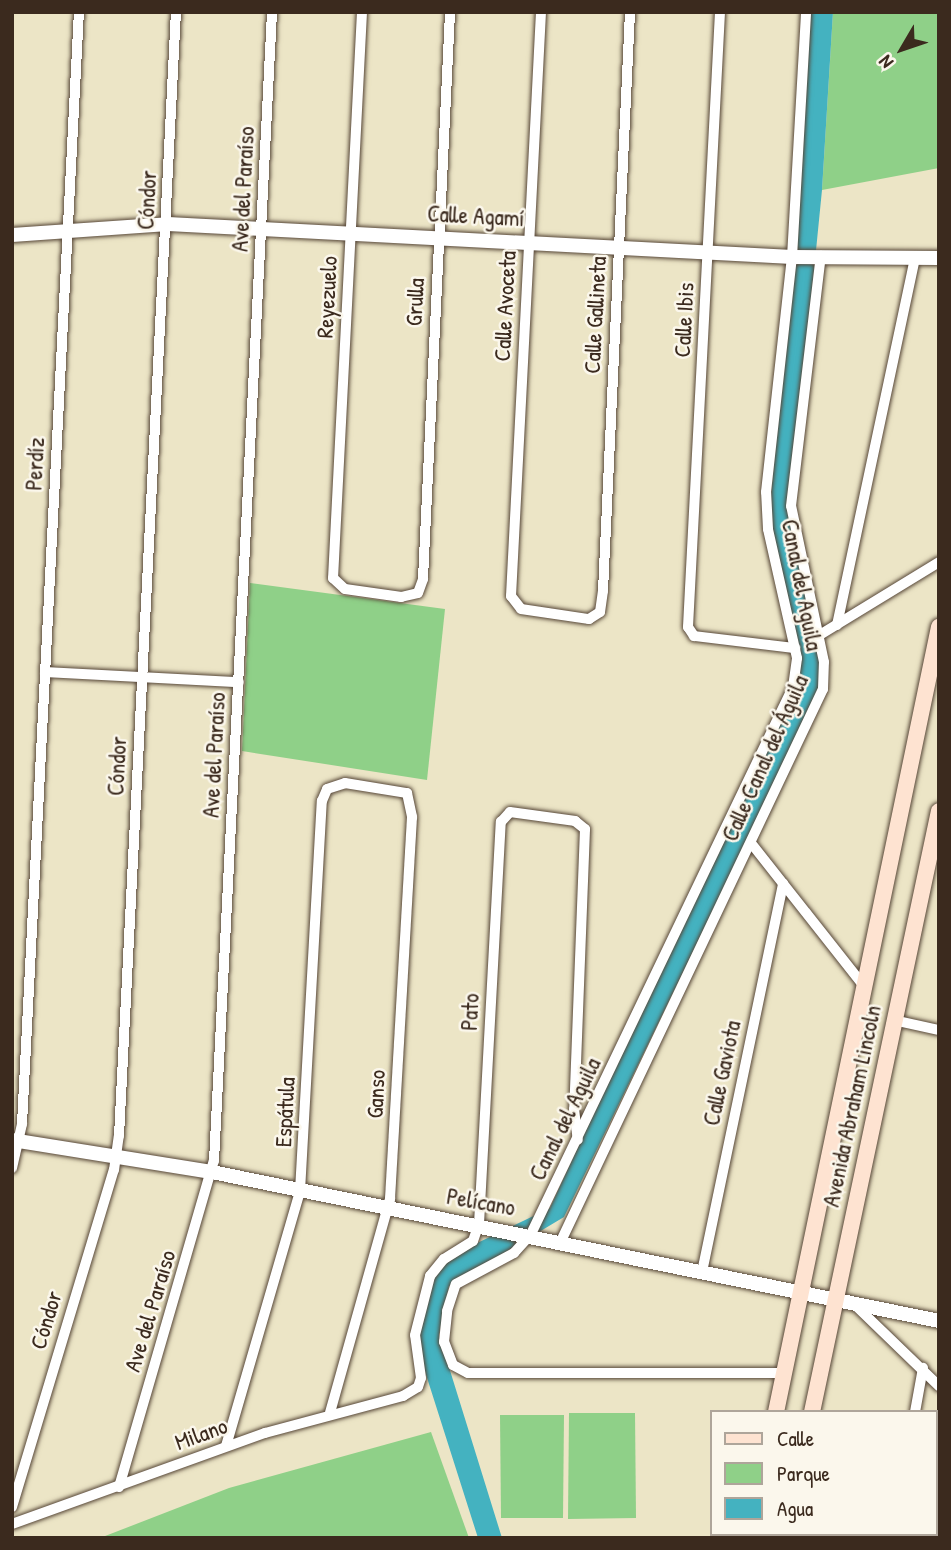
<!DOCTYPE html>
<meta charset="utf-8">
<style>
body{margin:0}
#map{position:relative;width:951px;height:1550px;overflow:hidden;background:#ece5c6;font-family:"Patrick Hand",sans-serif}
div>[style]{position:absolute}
.green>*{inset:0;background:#8fd088}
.water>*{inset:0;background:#44b2c0}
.roads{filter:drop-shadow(0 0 2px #564637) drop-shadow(0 0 2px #564637)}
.minor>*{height:10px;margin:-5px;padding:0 5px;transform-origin:5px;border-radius:5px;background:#fff}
.tertiary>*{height:14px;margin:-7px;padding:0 7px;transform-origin:7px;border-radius:7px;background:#fff}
.secondary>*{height:16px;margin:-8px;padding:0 8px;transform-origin:8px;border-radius:8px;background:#fee3d1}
span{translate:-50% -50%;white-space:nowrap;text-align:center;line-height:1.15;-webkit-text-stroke:5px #fbf7ec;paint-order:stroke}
.street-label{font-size:23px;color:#3b2a1e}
.frame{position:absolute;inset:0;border:14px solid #3b2a1e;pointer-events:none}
.legend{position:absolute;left:710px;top:1410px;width:228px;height:126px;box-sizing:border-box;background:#fbf7ec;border:2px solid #aea59a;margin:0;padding:9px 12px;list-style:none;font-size:21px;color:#3b2a1e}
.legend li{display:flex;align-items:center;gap:14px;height:35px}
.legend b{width:35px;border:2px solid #aea59a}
.north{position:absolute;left:867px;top:14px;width:70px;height:70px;-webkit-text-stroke:5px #fbf7ec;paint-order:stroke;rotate:231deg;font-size:19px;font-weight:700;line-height:28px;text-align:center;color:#3b2a1e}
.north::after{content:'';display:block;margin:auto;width:24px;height:32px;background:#3b2a1e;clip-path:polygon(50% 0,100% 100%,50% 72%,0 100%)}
</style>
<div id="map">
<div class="green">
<div style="clip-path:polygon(833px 12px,939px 12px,939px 168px,822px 190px)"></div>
<div style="clip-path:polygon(250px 583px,445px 609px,427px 780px,242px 751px)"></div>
<div style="clip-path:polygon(569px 1413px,635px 1413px,636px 1518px,568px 1519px)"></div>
<div style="clip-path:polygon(500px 1415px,564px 1415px,563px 1518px,501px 1518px)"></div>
<div style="clip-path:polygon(431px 1432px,469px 1538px,100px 1538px,229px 1488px)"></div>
</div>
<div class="water">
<div style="clip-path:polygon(806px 12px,833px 12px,822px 190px,792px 492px,826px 678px,564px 1217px,449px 1286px,439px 1335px,502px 1538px,478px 1538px,415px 1340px,430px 1276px,444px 1259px,550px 1208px,796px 672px,768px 529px,788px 305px)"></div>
</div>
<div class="roads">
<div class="minor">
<div style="left:362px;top:12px;width:567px;rotate:92.93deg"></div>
<div style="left:333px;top:578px;width:16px;rotate:43deg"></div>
<div style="left:345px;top:589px;width:57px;rotate:8.1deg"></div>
<div style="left:401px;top:597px;width:17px;rotate:-13deg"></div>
<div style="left:418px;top:593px;width:15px;rotate:-70deg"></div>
<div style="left:423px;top:579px;width:568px;rotate:-87.27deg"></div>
<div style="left:541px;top:12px;width:585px;rotate:92.94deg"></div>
<div style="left:511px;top:596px;width:16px;rotate:52deg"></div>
<div style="left:521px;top:609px;width:69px;rotate:8.4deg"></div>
<div style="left:589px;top:619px;width:13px;rotate:-32deg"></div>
<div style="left:600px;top:612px;width:21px;rotate:-82deg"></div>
<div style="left:603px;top:591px;width:580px;rotate:-87.33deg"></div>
<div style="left:720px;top:12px;width:616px;rotate:92.98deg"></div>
<div style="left:688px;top:627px;width:11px;rotate:56deg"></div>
<div style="left:694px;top:636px;width:102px;rotate:6.8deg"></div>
<div style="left:837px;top:625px;width:376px;rotate:-78deg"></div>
<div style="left:818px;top:636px;width:142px;rotate:-31.4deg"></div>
<div style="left:45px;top:672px;width:194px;rotate:3deg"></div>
<div style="left:751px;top:843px;width:181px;rotate:51.7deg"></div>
<div style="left:893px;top:1020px;width:47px;rotate:12.3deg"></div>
<div style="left:12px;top:1168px;width:45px;rotate:-77.2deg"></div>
<div style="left:22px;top:1124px;width:1113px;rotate:-87.07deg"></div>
<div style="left:561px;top:1241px;width:611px;rotate:-64.61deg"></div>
<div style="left:823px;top:689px;width:27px;rotate:-88deg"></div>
<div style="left:824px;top:662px;width:159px;rotate:-101.9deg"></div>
<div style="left:791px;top:506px;width:252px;rotate:-83.2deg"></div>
<div style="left:702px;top:1272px;width:397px;rotate:-78.2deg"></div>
<div style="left:853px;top:1303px;width:120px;rotate:44deg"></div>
<div style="left:784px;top:1373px;width:316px;rotate:180deg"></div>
<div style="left:468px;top:1373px;width:17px;rotate:-152deg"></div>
<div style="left:453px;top:1365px;width:25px;rotate:-111deg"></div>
<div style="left:444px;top:1342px;width:31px;rotate:-84deg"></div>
<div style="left:447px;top:1311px;width:28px;rotate:-72deg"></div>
<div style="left:456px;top:1284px;width:66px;rotate:-28.1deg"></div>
<div style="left:514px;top:1253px;width:25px;rotate:-48deg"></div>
<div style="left:531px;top:1234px;width:607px;rotate:-64.41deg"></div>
<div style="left:793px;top:687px;width:29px;rotate:-82deg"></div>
<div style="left:797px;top:658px;width:132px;rotate:-102.7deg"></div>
<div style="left:768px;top:529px;width:37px;rotate:-93deg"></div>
<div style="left:766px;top:492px;width:236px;rotate:-83.7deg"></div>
<div style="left:792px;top:257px;width:245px;rotate:-86.7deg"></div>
<div style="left:915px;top:1412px;width:45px;rotate:-79.7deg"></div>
<div style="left:226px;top:1446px;width:266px;rotate:-73.8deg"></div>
<div style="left:300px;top:1191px;width:391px;rotate:-86.8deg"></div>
<div style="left:322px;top:801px;width:13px;rotate:-67deg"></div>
<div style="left:327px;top:789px;width:19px;rotate:-18deg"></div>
<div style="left:345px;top:783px;width:63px;rotate:9.2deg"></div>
<div style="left:407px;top:793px;width:25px;rotate:78deg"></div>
<div style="left:412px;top:817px;width:383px;rotate:93.3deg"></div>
<div style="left:390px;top:1199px;width:222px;rotate:105.7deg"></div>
<div style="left:119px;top:1487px;width:340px;rotate:-73.8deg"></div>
<div style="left:214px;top:1161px;width:1150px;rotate:-87.11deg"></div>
<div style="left:12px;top:1507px;width:352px;rotate:-73.2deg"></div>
<div style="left:114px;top:1170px;width:34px;rotate:-82deg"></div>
<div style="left:119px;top:1136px;width:1125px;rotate:-87.1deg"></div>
<div style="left:12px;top:1524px;width:269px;rotate:-19.8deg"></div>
<div style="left:265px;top:1433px;width:143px;rotate:-15deg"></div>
<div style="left:403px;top:1396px;width:17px;rotate:-31deg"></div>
<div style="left:418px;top:1387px;width:9px;rotate:-72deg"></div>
<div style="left:421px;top:1378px;width:43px;rotate:-97.9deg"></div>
<div style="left:415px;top:1335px;width:61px;rotate:-75.7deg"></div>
<div style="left:430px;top:1276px;width:22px;rotate:-51deg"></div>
<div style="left:444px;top:1259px;width:34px;rotate:-32deg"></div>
<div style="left:473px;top:1241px;width:18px;rotate:-71deg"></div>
<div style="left:479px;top:1224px;width:403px;rotate:-86.9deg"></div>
<div style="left:501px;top:822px;width:13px;rotate:-48deg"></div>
<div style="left:510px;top:812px;width:66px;rotate:7.9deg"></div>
<div style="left:575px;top:821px;width:13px;rotate:39deg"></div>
<div style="left:585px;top:829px;width:280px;rotate:92.2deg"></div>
<div style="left:574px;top:1109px;width:31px;rotate:83deg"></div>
<div style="left:891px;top:1538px;width:4px;rotate:-76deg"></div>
</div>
<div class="tertiary">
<div style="left:12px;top:235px;width:156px;rotate:-4deg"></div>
<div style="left:168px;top:224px;width:625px;rotate:3.03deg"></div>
<div style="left:792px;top:257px;width:147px;rotate:0.4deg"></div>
<div style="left:12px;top:1140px;width:203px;rotate:9.1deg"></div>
<div style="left:212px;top:1172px;width:742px;rotate:11.58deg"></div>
</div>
<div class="secondary">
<div style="left:776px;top:1412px;width:802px;rotate:-78.27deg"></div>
<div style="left:812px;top:1412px;width:614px;rotate:-78.07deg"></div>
<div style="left:750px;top:1538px;width:4px;rotate:-76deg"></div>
<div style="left:787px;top:1538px;width:4px;rotate:-76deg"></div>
</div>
</div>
<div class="street-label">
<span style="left:243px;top:189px;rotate:-87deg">Ave del Paraíso</span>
<span style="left:147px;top:200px;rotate:-87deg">Cóndor</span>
<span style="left:476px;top:216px;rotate:3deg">Calle Agamí</span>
<span style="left:327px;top:297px;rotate:-87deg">Reyezuelo</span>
<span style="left:415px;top:302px;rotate:-87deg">Grulla</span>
<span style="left:505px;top:306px;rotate:-87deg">Calle Avoceta</span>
<span style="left:595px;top:315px;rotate:-87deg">Calle Gallineta</span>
<span style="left:684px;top:320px;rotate:-87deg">Calle Ibis</span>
<span style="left:35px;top:464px;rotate:-87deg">Perdíz</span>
<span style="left:802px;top:585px;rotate:79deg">Canal del Aguila</span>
<span style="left:214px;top:755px;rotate:-87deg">Ave del Paraíso</span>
<span style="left:765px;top:758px;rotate:-66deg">Calle Canal del Águila</span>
<span style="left:117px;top:766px;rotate:-87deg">Cóndor</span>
<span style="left:470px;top:1012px;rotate:-87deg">Pato</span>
<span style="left:722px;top:1073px;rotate:-78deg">Calle Gaviota</span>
<span style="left:376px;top:1094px;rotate:-87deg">Ganso</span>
<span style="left:852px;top:1106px;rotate:-78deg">Avenida Abraham Lincoln</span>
<span style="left:285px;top:1112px;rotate:-87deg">Espátula</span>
<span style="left:565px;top:1119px;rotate:-64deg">Canal del Aguila</span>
<span style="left:481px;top:1202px;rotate:10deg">Pelícano</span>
<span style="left:150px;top:1311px;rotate:-73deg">Ave del Paraíso</span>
<span style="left:46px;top:1320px;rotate:-73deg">Cóndor</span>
<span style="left:201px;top:1434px;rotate:-20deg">Milano</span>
</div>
<div class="frame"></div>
<ul class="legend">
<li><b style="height:9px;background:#fee3d1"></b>Calle</li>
<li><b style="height:19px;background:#8fd088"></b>Parque</li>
<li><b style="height:19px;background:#44b2c0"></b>Agua</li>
</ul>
<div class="north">N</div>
</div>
